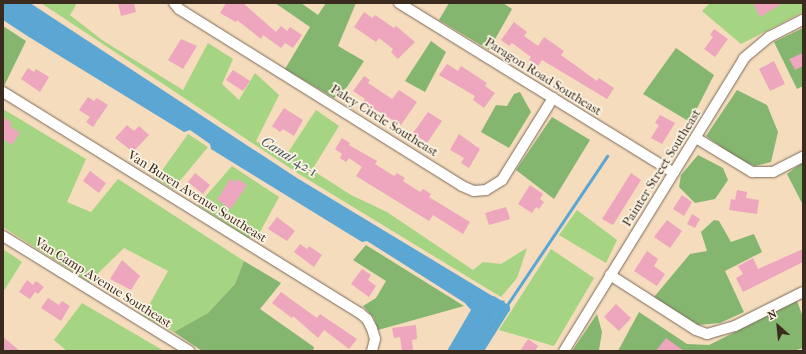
<!DOCTYPE html>
<style>
body{margin:0}
#map{position:relative;width:806px;height:354px;overflow:hidden;background:#f4dcbd;font-family:"IM FELL French Canon",serif}
div>[style]{position:absolute}
.green>*{inset:0;background:#a5d482}
.forest>*{inset:0;background:#84b670}
.water>*{inset:0;background:#5ba6d3}
.stream>*{height:2.5px;margin:-1.25px;padding:0 1.25px;transform-origin:1.25px;border-radius:1.25px;background:#5ba6d3}
.canal>*{height:9px;margin:-4.5px;padding:0 4.5px;transform-origin:4.5px;border-radius:4.5px;background:#5ba6d3}
.building>*{inset:0;background:#eda6be}
.roads{filter:drop-shadow(0 0 1px #7c6856) drop-shadow(0 0 1px #7c6856)}
.minor>*{height:10px;margin:-5px;padding:0 5px;transform-origin:5px;border-radius:5px;background:#fff}
span{translate:-50% -50%;white-space:nowrap;text-align:center;line-height:1.15;-webkit-text-stroke:3.5px #fcf5e5;paint-order:stroke}
.street-label{font-size:13px;color:#3b2a1e}
.water-label{font-size:14px;color:#46555d;font-style:italic}
.frame{position:absolute;inset:0;border:4px solid #3b2a1e;pointer-events:none}
.north{position:absolute;left:758px;top:306px;width:40px;height:40px;-webkit-text-stroke:3px #fcf5e5;paint-order:stroke;rotate:333deg;font-size:11px;font-weight:700;line-height:16px;text-align:center;color:#3b2a1e}
.north::after{content:'';display:block;margin:auto;width:14px;height:18px;background:#3b2a1e;clip-path:polygon(50% 0,100% 100%,50% 72%,0 100%)}
</style>
<div id="map">
<div class="green">
<div style="clip-path:polygon(41px 3px,77px 3px,70px 15px,102px 40px,183px 90px,208px 43px,233px 59px,222px 84px,239px 100px,255px 73px,279px 95px,256px 141px,285px 157px,316px 110px,339px 126px,312px 170px,351px 195px,387px 212px,473px 270px,483px 262px,501px 264px,527px 248px,517px 278px,501px 297px,299px 174px)"></div>
<div style="clip-path:polygon(710px 3px,803px 3px,803px 12px,741px 44px,702px 11px)"></div>
<div style="clip-path:polygon(3px 109px,86px 159px,67px 202px,91px 212px,118px 179px,244px 261px,235px 284px,208px 313px,174px 332px,143px 316px,168px 271px,124px 248px,89px 282px,3px 227px)"></div>
<div style="clip-path:polygon(188px 134px,208px 147px,173px 189px,156px 179px)"></div>
<div style="clip-path:polygon(232px 166px,279px 197px,260px 232px,248px 238px,198px 205px)"></div>
<div style="clip-path:polygon(577px 210px,617px 240px,606px 263px,559px 235px)"></div>
<div style="clip-path:polygon(3px 249px,22px 262px,3px 292px)"></div>
<div style="clip-path:polygon(551px 249px,594px 278px,554px 346px,499px 330px)"></div>
<div style="clip-path:polygon(82px 303px,164px 351px,67px 351px,54px 340px)"></div>
</div>
<div class="forest">
<div style="clip-path:polygon(275px 3px,301px 3px,318px 15px,326px 3px,356px 3px,338px 46px,364px 61px,347px 87px,334px 98px,285px 69px,310px 27px)"></div>
<div style="clip-path:polygon(449px 3px,503px 3px,512px 9px,489px 50px,439px 20px)"></div>
<div style="clip-path:polygon(3px 26px,26px 41px,4px 86px,3px 85px)"></div>
<div style="clip-path:polygon(803px 28px,803px 86px,797px 89px,774px 42px)"></div>
<div style="clip-path:polygon(431px 41px,446px 52px,425px 92px,405px 81px)"></div>
<div style="clip-path:polygon(676px 48px,714px 75px,690px 122px,643px 94px)"></div>
<div style="clip-path:polygon(737px 90px,767px 105px,778px 132px,771px 162px,755px 166px,742px 162px,706px 136px)"></div>
<div style="clip-path:polygon(520px 92px,531px 112px,509px 148px,481px 132px,496px 105px,507px 106px,514px 94px)"></div>
<div style="clip-path:polygon(552px 117px,590px 140px,554px 199px,516px 170px)"></div>
<div style="clip-path:polygon(698px 155px,723px 168px,728px 180px,715px 199px,695px 203px,679px 187px,681px 175px)"></div>
<div style="clip-path:polygon(803px 162px,803px 205px,787px 174px)"></div>
<div style="clip-path:polygon(714px 220px,719px 221px,731px 242px,754px 234px,762px 252px,725px 271px,744px 312px,720px 323px,698px 325px,654px 297px,690px 254px,707px 251px,701px 232px)"></div>
<div style="clip-path:polygon(366px 245px,464px 306px,378px 330px,374px 318px,363px 306px,376px 298px,386px 281px,353px 260px)"></div>
<div style="clip-path:polygon(244px 261px,281px 283px,260px 309px,314px 347px,313px 351px,202px 351px,174px 332px,208px 313px,235px 284px)"></div>
<div style="clip-path:polygon(797px 301px,803px 317px,803px 348px,793px 351px,618px 351px,639px 312px,687px 344px,709px 345px)"></div>
<div style="clip-path:polygon(597px 314px,602px 332px,599px 350px,601px 351px,572px 351px)"></div>
</div>
<div class="water">
<div style="clip-path:polygon(3px 3px,30px 3px,297px 178px,499px 300px,505px 301px,474px 351px,447px 351px,471px 310px,465px 303px,367px 241px,362px 242px,211px 149px,210px 144px,190px 130px,184px 132px,29px 37px,3px 20px)"></div>
</div>
<div class="stream">
<div style="left:505px;top:308px;width:183px;rotate:-56.1deg"></div>
</div>
<div class="canal">
<div style="left:478px;top:351px;width:51px;rotate:-57.9deg"></div>
<div style="left:505px;top:308px;width:15px;rotate:-148deg"></div>
</div>
<div class="building">
<div style="clip-path:polygon(118px 3px,134px 3px,136px 12px,121px 16px)"></div>
<div style="clip-path:polygon(226px 3px,243px 3px,276px 32px,281px 26px,287px 31px,290px 27px,302px 35px,293px 48px,285px 43px,281px 48px,263px 35px,261px 39px,237px 20px,236px 22px,220px 13px)"></div>
<div style="clip-path:polygon(753px 3px,783px 3px,760px 17px)"></div>
<div style="clip-path:polygon(364px 12px,372px 18px,375px 15px,394px 28px,396px 26px,415px 42px,398px 59px,391px 52px,393px 49px,379px 38px,376px 42px,354px 27px)"></div>
<div style="clip-path:polygon(514px 22px,527px 32px,524px 36px,538px 46px,544px 37px,564px 51px,561px 55px,597px 81px,599px 78px,614px 88px,607px 99px,542px 60px,538px 66px,529px 60px,531px 57px,512px 43px,509px 46px,501px 40px)"></div>
<div style="clip-path:polygon(714px 29px,728px 39px,715px 57px,704px 49px,713px 37px,710px 35px)"></div>
<div style="clip-path:polygon(181px 39px,197px 46px,183px 69px,168px 60px)"></div>
<div style="clip-path:polygon(803px 53px,803px 66px,795px 70px,789px 59px)"></div>
<div style="clip-path:polygon(774px 61px,785px 84px,770px 91px,759px 69px)"></div>
<div style="clip-path:polygon(447px 64px,458px 71px,461px 66px,487px 83px,485px 86px,495px 93px,484px 108px,473px 100px,475px 96px,439px 75px)"></div>
<div style="clip-path:polygon(28px 68px,34px 72px,36px 69px,49px 77px,40px 92px,21px 79px)"></div>
<div style="clip-path:polygon(233px 70px,250px 81px,243px 91px,226px 80px)"></div>
<div style="clip-path:polygon(364px 76px,370px 80px,368px 83px,392px 99px,399px 90px,417px 102px,401px 125px,363px 102px,365px 99px,353px 91px)"></div>
<div style="clip-path:polygon(88px 97px,94px 101px,97px 98px,108px 105px,93px 127px,86px 122px,90px 117px,79px 110px)"></div>
<div style="clip-path:polygon(284px 108px,303px 120px,294px 136px,283px 129px,280px 132px,272px 126px)"></div>
<div style="clip-path:polygon(428px 112px,442px 121px,427px 143px,413px 133px)"></div>
<div style="clip-path:polygon(660px 115px,675px 123px,662px 144px,651px 138px,659px 125px,655px 123px)"></div>
<div style="clip-path:polygon(3px 117px,12px 123px,10px 126px,20px 133px,12px 145px,3px 139px)"></div>
<div style="clip-path:polygon(127px 125px,134px 131px,139px 126px,149px 135px,133px 152px,115px 138px)"></div>
<div style="clip-path:polygon(459px 134px,480px 149px,469px 168px,461px 163px,464px 158px,450px 150px)"></div>
<div style="clip-path:polygon(342px 138px,350px 143px,349px 145px,377px 161px,375px 164px,394px 176px,397px 173px,405px 178px,403px 181px,420px 192px,423px 189px,431px 194px,429px 197px,470px 222px,463px 234px,433px 215px,429px 221px,356px 176px,362px 167px,349px 158px,346px 162px,340px 158px,342px 154px,335px 149px)"></div>
<div style="clip-path:polygon(90px 171px,106px 183px,99px 193px,83px 181px)"></div>
<div style="clip-path:polygon(195px 173px,210px 185px,203px 194px,188px 182px)"></div>
<div style="clip-path:polygon(631px 173px,641px 180px,613px 225px,602px 219px)"></div>
<div style="clip-path:polygon(230px 179px,236px 182px,238px 179px,247px 185px,231px 209px,217px 200px)"></div>
<div style="clip-path:polygon(530px 185px,543px 194px,540px 199px,544px 202px,539px 209px,536px 207px,532px 213px,518px 204px)"></div>
<div style="clip-path:polygon(737px 190px,747px 192px,746px 198px,759px 200px,757px 214px,729px 210px,731px 199px,735px 200px)"></div>
<div style="clip-path:polygon(682px 195px,692px 202px,684px 216px,673px 209px)"></div>
<div style="clip-path:polygon(506px 207px,510px 219px,489px 225px,485px 213px)"></div>
<div style="clip-path:polygon(692px 214px,700px 219px,695px 228px,687px 224px)"></div>
<div style="clip-path:polygon(277px 217px,295px 231px,287px 241px,268px 229px)"></div>
<div style="clip-path:polygon(667px 220px,682px 231px,670px 248px,654px 237px)"></div>
<div style="clip-path:polygon(300px 244px,307px 249px,309px 246px,322px 255px,314px 267px,294px 252px)"></div>
<div style="clip-path:polygon(803px 249px,803px 262px,743px 292px,736px 278px,743px 274px,738px 266px,753px 258px,758px 269px)"></div>
<div style="clip-path:polygon(647px 251px,658px 259px,654px 266px,665px 274px,657px 286px,634px 271px)"></div>
<div style="clip-path:polygon(122px 260px,140px 276px,131px 290px,110px 279px)"></div>
<div style="clip-path:polygon(362px 269px,371px 275px,368px 280px,376px 286px,369px 297px,351px 284px)"></div>
<div style="clip-path:polygon(27px 280px,33px 285px,36px 281px,44px 287px,38px 294px,35px 292px,30px 299px,19px 292px)"></div>
<div style="clip-path:polygon(281px 292px,317px 318px,320px 314px,357px 339px,349px 349px,324px 330px,318px 338px,293px 316px,292px 318px,272px 303px)"></div>
<div style="clip-path:polygon(48px 298px,59px 305px,62px 301px,70px 306px,61px 321px,41px 308px)"></div>
<div style="clip-path:polygon(616px 304px,631px 318px,619px 331px,604px 317px)"></div>
<div style="clip-path:polygon(416px 325px,417px 339px,412px 340px,413px 351px,402px 351px,400px 337px,394px 338px,392px 328px)"></div>
<div style="clip-path:polygon(3px 337px,20px 351px,3px 351px)"></div>
<div style="clip-path:polygon(666px 338px,684px 351px,656px 351px)"></div>
<div style="clip-path:polygon(528px 339px,538px 346px,535px 351px,520px 351px)"></div>
</div>
<div class="roads">
<div class="minor">
<div style="left:174px;top:3px;width:8px;rotate:50deg"></div>
<div style="left:179px;top:9px;width:334px;rotate:32deg"></div>
<div style="left:462px;top:186px;width:13px;rotate:23deg"></div>
<div style="left:474px;top:191px;width:12px;rotate:-5deg"></div>
<div style="left:486px;top:190px;width:19px;rotate:-32deg"></div>
<div style="left:502px;top:180px;width:97px;rotate:-58.1deg"></div>
<div style="left:399px;top:3px;width:323px;rotate:31.7deg"></div>
<div style="left:3px;top:92px;width:420px;rotate:31.8deg"></div>
<div style="left:360px;top:313px;width:9px;rotate:41deg"></div>
<div style="left:367px;top:319px;width:11px;rotate:63deg"></div>
<div style="left:372px;top:329px;width:10px;rotate:73deg"></div>
<div style="left:375px;top:339px;width:12px;rotate:104deg"></div>
<div style="left:696px;top:138px;width:66px;rotate:31.3deg"></div>
<div style="left:752px;top:172px;width:21px"></div>
<div style="left:773px;top:172px;width:34px;rotate:-27deg"></div>
<div style="left:3px;top:236px;width:219px;rotate:31.7deg"></div>
<div style="left:610px;top:275px;width:102px;rotate:32.6deg"></div>
<div style="left:696px;top:330px;width:12px;rotate:20deg"></div>
<div style="left:707px;top:334px;width:29px;rotate:-16deg"></div>
<div style="left:735px;top:326px;width:76px;rotate:-26.6deg"></div>
<div style="left:564px;top:351px;width:344px;rotate:-58.4deg"></div>
<div style="left:744px;top:58px;width:33px;rotate:-40deg"></div>
<div style="left:769px;top:37px;width:38px;rotate:-27deg"></div>
</div>
</div>
<div class="street-label">
<span style="left:543px;top:77px;rotate:32deg">Paragon Road Southeast</span>
<span style="left:384px;top:121px;rotate:32deg">Paley Circle Southeast</span>
<span style="left:662px;top:168px;rotate:-58deg">Painter Street Southeast</span>
<span style="left:197px;top:197px;rotate:32deg">Van Buren Avenue Southeast</span>
<span style="left:103px;top:283px;rotate:32deg">Van Camp Avenue Southeast</span>
</div>
<div class="water-label">
<span style="left:289px;top:157px;rotate:32deg">Canal 42-1</span>
</div>
<div class="frame"></div>
<div class="north">N</div>
</div>
